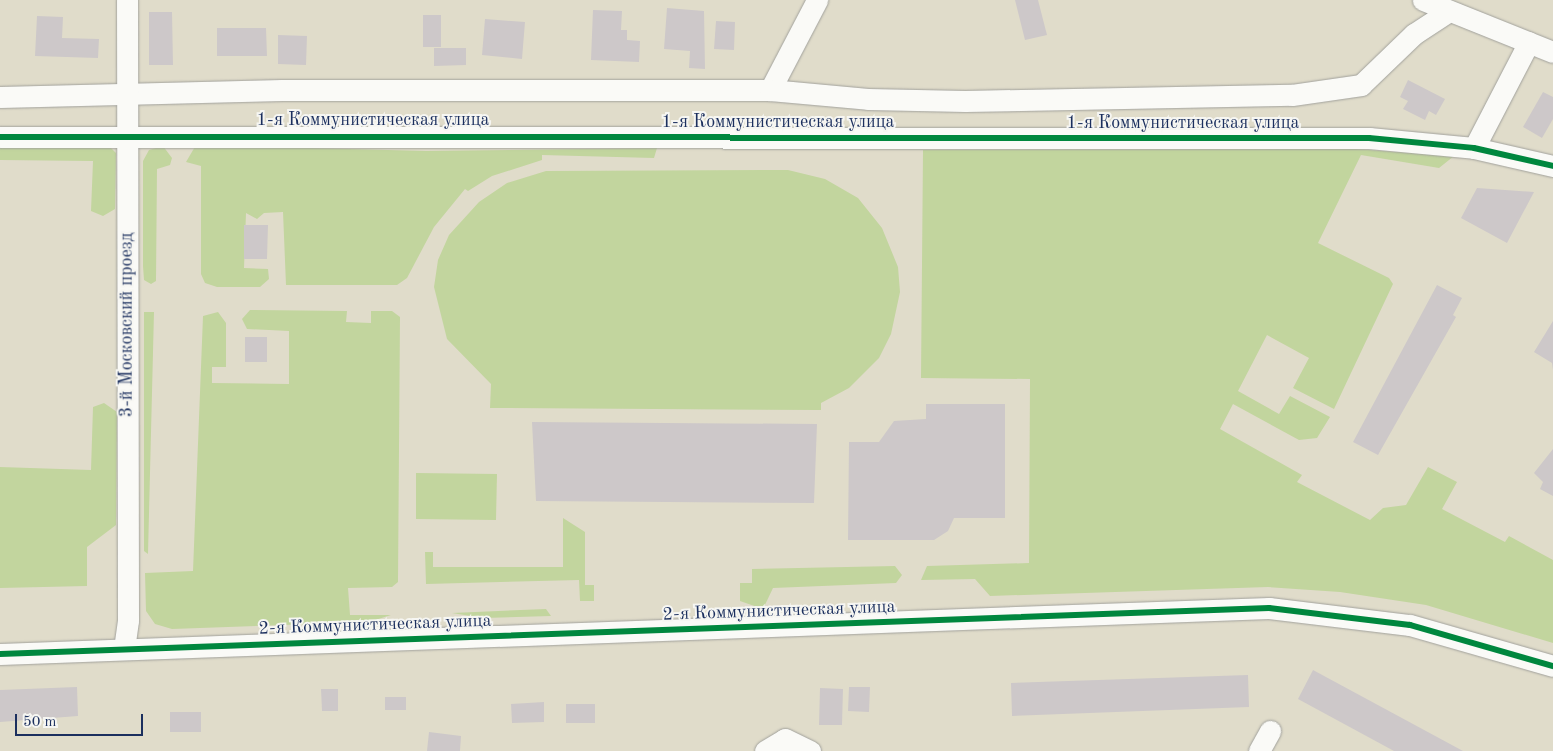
<!DOCTYPE html>
<meta charset="utf-8">
<style>
body{margin:0}
#map{position:relative;width:1553px;height:751px;overflow:hidden;background:#e0dcca;font-family:"Old Standard TT",serif}
div>[style]{position:absolute}
.green>*{inset:0;background:#c2d59e}
.building>*{inset:0;background:#cdc8c9}
.roads{filter:drop-shadow(0 0 1px #a1a19c) drop-shadow(0 0 1px #a1a19c)}
.minor>*{height:21px;margin:-10.5px;padding:0 10.5px;transform-origin:10.5px;border-radius:10.5px;background:#fafaf7}
.cycleway>*{height:6px;margin:-3px;padding:0 3px;transform-origin:3px;border-radius:3px;background:#00873e}
span{translate:-50% -50%;white-space:nowrap;text-align:center;line-height:1.15;-webkit-text-stroke:4px #f6f6f2;paint-order:stroke}
.street-label{font-size:18px;color:#1b2f5e}
.scale{position:absolute;left:15px;top:714px;width:128px;height:22px;box-sizing:border-box;border:2px solid #1b2f5e;border-top:0;padding-left:6px;font-size:15px;line-height:18px;white-space:nowrap;color:#1b2f5e;-webkit-text-stroke:4px #f6f6f2;paint-order:stroke}
</style>
<div id="map">
<div class="green">
<div style="clip-path:polygon(0 145px,111px 148px,116px 153px,115px 209px,103px 216px,91px 211px,93px 161px,0 160px)"></div>
<div style="clip-path:polygon(196px 145px,426px 151px,657px 148px,654px 158px,542px 155px,542px 160px,492px 176px,468px 191px,465px 189px,434px 227px,407px 278px,397px 285px,286px 285px,283px 212px,264px 213px,257px 219px,246px 213px,244px 268px,268px 269px,269px 279px,260px 287px,217px 287px,205px 283px,201px 274px,201px 166px,186px 162px)"></div>
<div style="clip-path:polygon(163px 146px,172px 158px,170px 165px,157px 169px,156px 281px,151px 284px,144px 280px,143px 266px,143px 161px,149px 150px)"></div>
<div style="clip-path:polygon(1355px 149px,1454px 156px,1439px 168px,1361px 155px,1318px 243px,1389px 278px,1393px 284px,1334px 409px,1293px 388px,1309px 358px,1267px 335px,1238px 391px,1279px 414px,1290px 396px,1330px 417px,1317px 438px,1299px 440px,1233px 404px,1220px 429px,1302px 475px,1297px 482px,1370px 520px,1383px 508px,1406px 505px,1428px 467px,1457px 482px,1442px 509px,1505px 542px,1509px 536px,1553px 560px,1553px 643px,1426px 605px,1340px 592px,1268px 587px,990px 596px,975px 579px,921px 580px,927px 566px,1029px 563px,1030px 379px,921px 378px,923px 150px)"></div>
<div style="clip-path:polygon(788px 170px,825px 179px,858px 198px,882px 228px,898px 267px,900px 292px,891px 334px,879px 358px,849px 388px,821px 403px,821px 410px,490px 408px,491px 384px,447px 339px,434px 287px,438px 260px,449px 235px,479px 202px,507px 183px,546px 171px)"></div>
<div style="clip-path:polygon(250px 310px,347px 311px,346px 322px,371px 323px,371px 311px,392px 311px,400px 317px,398px 582px,392px 587px,348px 588px,350px 615px,391px 615px,369px 622px,172px 629px,155px 624px,146px 611px,145px 573px,193px 571px,203px 316px,218px 312px,226px 323px,226px 367px,212px 367px,212px 383px,289px 384px,289px 331px,247px 329px,242px 319px)"></div>
<div style="clip-path:polygon(144px 312px,154px 312px,148px 554px,144px 551px)"></div>
<div style="clip-path:polygon(104px 403px,117px 412px,116px 525px,87px 547px,87px 586px,0 588px,0 467px,91px 470px,93px 407px)"></div>
<div style="clip-path:polygon(416px 473px,497px 474px,496px 520px,416px 519px)"></div>
<div style="clip-path:polygon(563px 518px,585px 532px,585px 585px,594px 585px,594px 601px,580px 601px,579px 580px,426px 584px,425px 552px,433px 552px,433px 567px,563px 567px)"></div>
<div style="clip-path:polygon(895px 566px,902px 575px,896px 583px,773px 588px,763px 609px,740px 601px,740px 583px,752px 583px,752px 569px)"></div>
<div style="clip-path:polygon(546px 609px,551px 616px,483px 618px,452px 613px)"></div>
</div>
<div class="building">
<div style="clip-path:polygon(1015px 0,1038px 0,1047px 35px,1025px 40px)"></div>
<div style="clip-path:polygon(667px 8px,704px 11px,705px 69px,689px 68px,690px 51px,664px 49px)"></div>
<div style="clip-path:polygon(593px 10px,622px 11px,621px 30px,627px 30px,627px 40px,640px 41px,639px 62px,591px 60px)"></div>
<div style="clip-path:polygon(149px 12px,172px 12px,173px 65px,149px 65px)"></div>
<div style="clip-path:polygon(423px 15px,441px 15px,441px 47px,423px 47px)"></div>
<div style="clip-path:polygon(37px 16px,63px 17px,62px 38px,99px 39px,98px 58px,35px 56px)"></div>
<div style="clip-path:polygon(485px 19px,525px 22px,522px 59px,482px 55px)"></div>
<div style="clip-path:polygon(716px 21px,735px 22px,734px 50px,714px 49px)"></div>
<div style="clip-path:polygon(217px 28px,266px 28px,267px 56px,217px 56px)"></div>
<div style="clip-path:polygon(278px 35px,307px 36px,306px 65px,278px 64px)"></div>
<div style="clip-path:polygon(434px 48px,466px 48px,466px 65px,434px 66px)"></div>
<div style="clip-path:polygon(1408px 80px,1445px 99px,1436px 115px,1429px 111px,1425px 120px,1403px 109px,1408px 101px,1400px 97px)"></div>
<div style="clip-path:polygon(1543px 92px,1553px 97px,1553px 119px,1542px 138px,1523px 127px)"></div>
<div style="clip-path:polygon(1477px 188px,1534px 192px,1507px 243px,1461px 218px)"></div>
<div style="clip-path:polygon(244px 225px,268px 225px,267px 259px,244px 259px)"></div>
<div style="clip-path:polygon(1437px 285px,1462px 298px,1453px 315px,1456px 317px,1378px 455px,1353px 442px)"></div>
<div style="clip-path:polygon(1553px 321px,1553px 370px,1552px 363px,1534px 352px)"></div>
<div style="clip-path:polygon(245px 337px,267px 337px,267px 362px,245px 362px)"></div>
<div style="clip-path:polygon(926px 404px,1005px 404px,1005px 518px,954px 518px,948px 531px,934px 540px,848px 540px,849px 442px,879px 442px,894px 421px,926px 419px)"></div>
<div style="clip-path:polygon(532px 422px,817px 424px,814px 503px,536px 501px)"></div>
<div style="clip-path:polygon(1553px 449px,1553px 496px,1540px 489px,1543px 482px,1534px 473px)"></div>
<div style="clip-path:polygon(1313px 670px,1463px 751px,1394px 751px,1298px 699px)"></div>
<div style="clip-path:polygon(1248px 675px,1249px 707px,1012px 716px,1011px 683px)"></div>
<div style="clip-path:polygon(77px 687px,78px 716px,0 722px,0 690px)"></div>
<div style="clip-path:polygon(849px 687px,870px 687px,869px 712px,848px 711px)"></div>
<div style="clip-path:polygon(820px 688px,843px 689px,842px 725px,819px 725px)"></div>
<div style="clip-path:polygon(321px 689px,338px 689px,338px 711px,322px 711px)"></div>
<div style="clip-path:polygon(385px 697px,406px 697px,406px 710px,385px 710px)"></div>
<div style="clip-path:polygon(544px 702px,544px 722px,512px 723px,511px 704px)"></div>
<div style="clip-path:polygon(566px 704px,595px 704px,595px 723px,566px 723px)"></div>
<div style="clip-path:polygon(170px 712px,201px 712px,201px 732px,170px 732px)"></div>
<div style="clip-path:polygon(429px 732px,461px 736px,460px 751px,427px 751px)"></div>
</div>
<div class="roads">
<div class="minor">
<div style="left:1423px;top:0;width:140px;rotate:21.8deg"></div>
<div style="left:770px;top:90px;width:102px;rotate:-62.4deg"></div>
<div style="left:0;top:97px;width:282px;rotate:-1.4deg"></div>
<div style="left:282px;top:90px;width:488px"></div>
<div style="left:770px;top:90px;width:98px;rotate:5.2deg"></div>
<div style="left:868px;top:99px;width:97px;rotate:1.2deg"></div>
<div style="left:965px;top:101px;width:327px;rotate:-1.1deg"></div>
<div style="left:1292px;top:95px;width:70px;rotate:-8.2deg"></div>
<div style="left:1361px;top:85px;width:74px;rotate:-43.9deg"></div>
<div style="left:1414px;top:34px;width:42px;rotate:-33.3deg"></div>
<div style="left:0;top:137px;width:1369px;rotate:0.04deg"></div>
<div style="left:1369px;top:138px;width:105px;rotate:5.4deg"></div>
<div style="left:1474px;top:148px;width:81px;rotate:12.8deg"></div>
<div style="left:1474px;top:148px;width:119px;rotate:-62.6deg"></div>
<div style="left:124px;top:649px;width:29px;rotate:-82deg"></div>
<div style="left:128px;top:620px;width:620px;rotate:-90.09deg"></div>
<div style="left:0;top:654px;width:1270px;rotate:-2.08deg"></div>
<div style="left:1269px;top:608px;width:142px;rotate:6.9deg"></div>
<div style="left:1410px;top:625px;width:149px;rotate:16deg"></div>
<div style="left:765px;top:751px;width:23px;rotate:-31deg"></div>
<div style="left:785px;top:739px;width:28px;rotate:26deg"></div>
<div style="left:1259px;top:751px;width:23px;rotate:-61deg"></div>
</div>
</div>
<div class="cycleway">
<div style="left:0;top:137px;width:1369px;rotate:0.04deg"></div>
<div style="left:1369px;top:138px;width:105px;rotate:5.4deg"></div>
<div style="left:1474px;top:148px;width:81px;rotate:12.8deg"></div>
<div style="left:0;top:654px;width:1270px;rotate:-2.08deg"></div>
<div style="left:1269px;top:608px;width:142px;rotate:6.9deg"></div>
<div style="left:1410px;top:625px;width:149px;rotate:16deg"></div>
</div>
<div class="street-label">
<span style="left:373px;top:120px">1-я Коммунистическая улица</span>
<span style="left:778px;top:122px">1-я Коммунистическая улица</span>
<span style="left:1183px;top:123px">1-я Коммунистическая улица</span>
<span style="left:127px;top:325px;rotate:-90deg">3-й Московский проезд</span>
<span style="left:779px;top:611px;rotate:-2deg">2-я Коммунистическая улица</span>
<span style="left:375px;top:625px;rotate:-2deg">2-я Коммунистическая улица</span>
</div>
<div class="scale">50 m</div>
</div>
